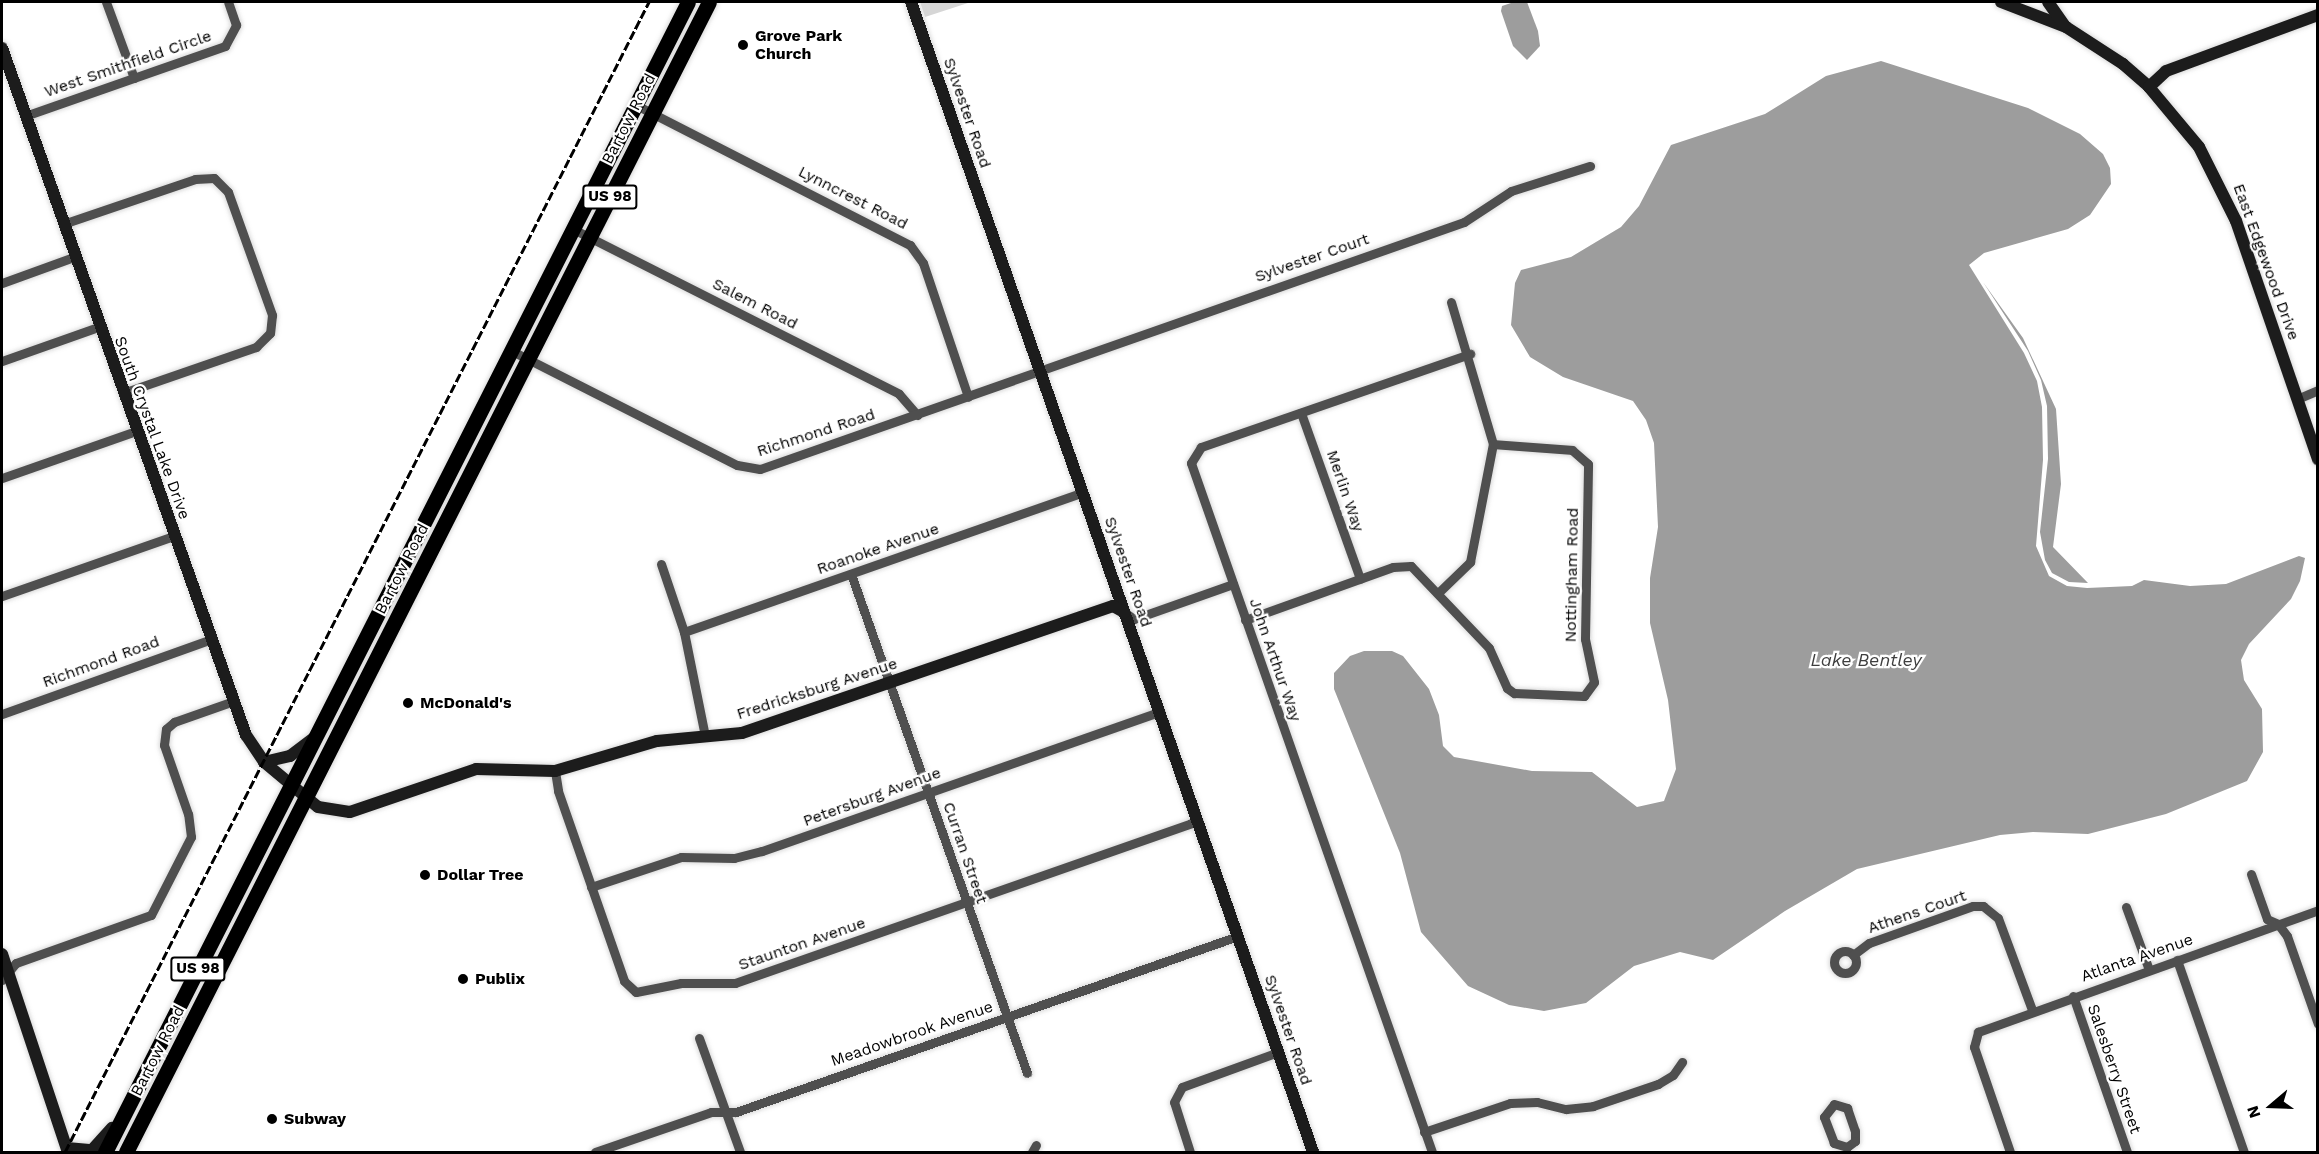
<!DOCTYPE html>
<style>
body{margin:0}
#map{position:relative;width:2319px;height:1154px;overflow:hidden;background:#fff;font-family:"Work Sans",sans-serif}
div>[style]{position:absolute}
.green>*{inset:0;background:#d6d6d6}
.water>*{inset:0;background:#9d9d9d}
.roads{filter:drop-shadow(0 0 2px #dbdbdb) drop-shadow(0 0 2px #dbdbdb)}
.street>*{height:9px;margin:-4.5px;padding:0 4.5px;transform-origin:4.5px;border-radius:4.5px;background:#4f4f4f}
.street>.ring{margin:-4.5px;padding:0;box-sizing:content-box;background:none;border:9px solid #4f4f4f;border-radius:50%}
.secondary>*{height:12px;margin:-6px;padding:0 6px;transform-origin:6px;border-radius:6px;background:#1c1c1c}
.primary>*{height:15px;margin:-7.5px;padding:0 7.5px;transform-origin:7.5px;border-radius:7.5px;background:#000}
.rail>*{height:3px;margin-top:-1.5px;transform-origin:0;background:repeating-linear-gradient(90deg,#000 0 9px,transparent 0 12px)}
.dots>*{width:16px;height:16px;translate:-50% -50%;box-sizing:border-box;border:3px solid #fff;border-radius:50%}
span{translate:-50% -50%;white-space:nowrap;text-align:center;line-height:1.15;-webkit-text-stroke:4.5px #fff;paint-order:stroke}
.shield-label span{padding:2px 4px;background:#fff;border:2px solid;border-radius:4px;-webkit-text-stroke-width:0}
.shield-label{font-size:15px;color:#000;font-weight:700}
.poi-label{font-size:16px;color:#000;font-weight:700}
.left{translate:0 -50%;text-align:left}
.street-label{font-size:16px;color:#000}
.water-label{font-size:18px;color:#3e3e3e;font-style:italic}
.frame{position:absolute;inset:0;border:3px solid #000;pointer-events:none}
.north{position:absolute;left:2241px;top:1076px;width:60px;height:60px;-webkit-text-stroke:4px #fff;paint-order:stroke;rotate:251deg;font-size:16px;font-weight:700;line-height:24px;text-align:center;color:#000}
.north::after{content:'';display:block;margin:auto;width:21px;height:27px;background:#000;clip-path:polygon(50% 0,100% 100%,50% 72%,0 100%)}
</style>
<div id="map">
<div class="green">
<div style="clip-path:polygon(920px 2px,971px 2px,925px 17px)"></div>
</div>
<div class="water">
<div style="clip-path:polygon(1514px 2px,1527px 2px,1538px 31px,1540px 46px,1527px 60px,1513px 46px,1501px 11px,1502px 6px)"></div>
<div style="clip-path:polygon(1881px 61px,2028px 108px,2080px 134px,2103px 154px,2110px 168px,2111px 184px,2090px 215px,2068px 229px,1984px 253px,1969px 265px,2024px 353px,2037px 381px,2042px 407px,2043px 460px,2036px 546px,2049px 576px,2067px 586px,2087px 588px,2132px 586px,2144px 580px,2190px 586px,2226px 584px,2299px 556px,2305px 558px,2300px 581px,2291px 599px,2249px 644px,2241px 660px,2244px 680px,2262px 709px,2263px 752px,2247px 781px,2166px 814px,2088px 834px,2033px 832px,2000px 835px,1857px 869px,1785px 911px,1713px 960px,1680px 952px,1634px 966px,1586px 1003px,1544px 1011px,1509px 1005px,1468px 986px,1421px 932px,1400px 853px,1334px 689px,1334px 673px,1350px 656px,1364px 651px,1392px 651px,1403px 656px,1429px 689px,1439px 715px,1443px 746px,1454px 757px,1532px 771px,1592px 772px,1637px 807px,1664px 801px,1676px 769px,1668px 700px,1650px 623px,1650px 578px,1658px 527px,1654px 443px,1646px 420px,1633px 401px,1563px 377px,1530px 357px,1511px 325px,1515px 283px,1521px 270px,1571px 257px,1621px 227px,1639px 206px,1671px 145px,1765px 114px,1826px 76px)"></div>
<div style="clip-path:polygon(1983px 282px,2023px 338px,2056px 409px,2061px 484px,2053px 547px,2088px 583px,2069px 582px,2052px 573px,2045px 560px,2040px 532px,2048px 459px,2047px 406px,2041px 380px,2028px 351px)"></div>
</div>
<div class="roads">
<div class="street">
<div style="left:106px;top:2px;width:81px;rotate:69.8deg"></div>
<div style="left:636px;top:105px;width:308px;rotate:27.1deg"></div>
<div style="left:910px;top:245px;width:22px;rotate:54deg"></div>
<div style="left:923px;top:263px;width:141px;rotate:71.4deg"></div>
<div style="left:25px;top:116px;width:212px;rotate:-19.3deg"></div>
<div style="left:225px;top:46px;width:24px;rotate:-62deg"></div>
<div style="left:236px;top:25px;width:24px;rotate:-109deg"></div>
<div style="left:63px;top:224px;width:139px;rotate:-18.8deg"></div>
<div style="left:195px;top:179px;width:19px;rotate:-3deg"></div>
<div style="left:214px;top:178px;width:20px;rotate:45deg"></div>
<div style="left:228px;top:192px;width:131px;rotate:70.3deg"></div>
<div style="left:272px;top:315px;width:18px;rotate:96deg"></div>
<div style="left:270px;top:333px;width:20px;rotate:135deg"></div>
<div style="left:256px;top:347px;width:141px;rotate:160.9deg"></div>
<div style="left:573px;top:229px;width:365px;rotate:26.8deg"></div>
<div style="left:899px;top:394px;width:28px;rotate:49deg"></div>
<div style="left:2px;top:283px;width:77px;rotate:-19.9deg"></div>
<div style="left:512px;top:351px;width:252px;rotate:26.9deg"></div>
<div style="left:737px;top:465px;width:23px;rotate:10deg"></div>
<div style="left:760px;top:469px;width:746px;rotate:-19.33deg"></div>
<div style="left:1464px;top:222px;width:56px;rotate:-33.4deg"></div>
<div style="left:1511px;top:191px;width:83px;rotate:-17.6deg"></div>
<div style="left:2px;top:361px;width:102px;rotate:-19.5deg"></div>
<div style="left:2297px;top:399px;width:23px;rotate:-23deg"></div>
<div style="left:1301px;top:413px;width:176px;rotate:70.4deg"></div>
<div style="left:2px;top:478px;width:142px;rotate:-19.3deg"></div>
<div style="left:661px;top:564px;width:72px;rotate:71.3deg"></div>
<div style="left:684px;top:632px;width:106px;rotate:78.6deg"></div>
<div style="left:851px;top:574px;width:529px;rotate:70.57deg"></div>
<div style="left:1438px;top:593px;width:45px;rotate:-44.1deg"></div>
<div style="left:1470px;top:562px;width:120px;rotate:-79deg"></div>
<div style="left:1493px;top:444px;width:148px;rotate:-106.5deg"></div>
<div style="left:2px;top:596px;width:181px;rotate:-19.3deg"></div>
<div style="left:1124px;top:612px;width:12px;rotate:35deg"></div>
<div style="left:1134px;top:619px;width:105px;rotate:-19.5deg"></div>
<div style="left:1245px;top:620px;width:157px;rotate:-19.7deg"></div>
<div style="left:1393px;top:567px;width:18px;rotate:-3deg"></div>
<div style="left:1411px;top:566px;width:113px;rotate:46.4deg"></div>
<div style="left:1489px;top:648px;width:44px;rotate:65.8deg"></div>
<div style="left:1507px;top:688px;width:9px;rotate:36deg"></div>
<div style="left:1514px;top:693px;width:70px;rotate:2.5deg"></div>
<div style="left:1584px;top:696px;width:17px;rotate:-54deg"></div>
<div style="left:1594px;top:682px;width:44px;rotate:-101.8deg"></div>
<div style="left:1585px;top:639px;width:175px;rotate:-89deg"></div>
<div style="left:1588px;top:464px;width:21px;rotate:-139deg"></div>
<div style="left:1572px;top:450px;width:79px;rotate:-175.7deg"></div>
<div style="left:684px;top:632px;width:422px;rotate:-19.3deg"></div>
<div style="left:2px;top:714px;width:222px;rotate:-19.7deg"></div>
<div style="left:555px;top:771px;width:20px;rotate:81deg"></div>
<div style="left:558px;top:791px;width:201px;rotate:70.8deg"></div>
<div style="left:624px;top:981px;width:16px;rotate:43deg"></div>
<div style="left:636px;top:992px;width:46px;rotate:-11.3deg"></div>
<div style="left:681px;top:983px;width:54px"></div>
<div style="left:735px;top:983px;width:491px;rotate:-19.3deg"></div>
<div style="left:2251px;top:874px;width:48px;rotate:70.4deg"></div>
<div style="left:2267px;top:919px;width:12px;rotate:24deg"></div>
<div style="left:2278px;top:924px;width:15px;rotate:53deg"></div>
<div style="left:2287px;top:936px;width:93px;rotate:70.6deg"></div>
<div style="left:591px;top:887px;width:95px;rotate:-18.4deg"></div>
<div style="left:681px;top:857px;width:53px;rotate:1.1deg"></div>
<div style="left:734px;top:858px;width:29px;rotate:-14deg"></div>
<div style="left:762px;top:851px;width:422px;rotate:-19.3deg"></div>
<div style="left:2126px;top:907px;width:67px;rotate:69.9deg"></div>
<div class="ring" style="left:1834px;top:951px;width:13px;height:13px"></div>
<div style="left:1853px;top:955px;width:20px;rotate:-37deg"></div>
<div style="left:1869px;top:943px;width:110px;rotate:-19.6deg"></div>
<div style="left:1973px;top:906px;width:10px"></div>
<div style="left:1983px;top:906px;width:19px;rotate:39deg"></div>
<div style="left:1998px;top:918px;width:98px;rotate:69.7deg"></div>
<div style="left:2177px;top:960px;width:203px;rotate:70.8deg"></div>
<div style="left:2px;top:980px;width:22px;rotate:-51deg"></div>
<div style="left:16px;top:963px;width:143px;rotate:-19.6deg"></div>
<div style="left:151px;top:915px;width:88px;rotate:-62.9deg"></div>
<div style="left:191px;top:837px;width:23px;rotate:-97deg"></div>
<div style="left:188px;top:814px;width:73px;rotate:-109.2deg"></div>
<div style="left:164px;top:745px;width:16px;rotate:-83deg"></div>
<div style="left:166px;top:729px;width:11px;rotate:-41deg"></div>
<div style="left:174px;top:722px;width:64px;rotate:-19.3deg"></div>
<div style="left:2073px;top:996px;width:165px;rotate:70.9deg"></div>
<div style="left:699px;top:1038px;width:121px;rotate:70.2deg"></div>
<div style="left:1834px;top:1104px;width:14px;rotate:17deg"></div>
<div style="left:1847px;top:1108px;width:24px;rotate:71deg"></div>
<div style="left:1855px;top:1131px;width:10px;rotate:90deg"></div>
<div style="left:1855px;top:1141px;width:10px;rotate:143deg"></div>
<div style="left:1847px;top:1147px;width:14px;rotate:-163deg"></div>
<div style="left:1834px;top:1143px;width:28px;rotate:-111deg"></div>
<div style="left:1824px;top:1117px;width:16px;rotate:-52deg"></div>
<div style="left:1424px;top:1132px;width:91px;rotate:-18.6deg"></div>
<div style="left:1510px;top:1103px;width:27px;rotate:-2deg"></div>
<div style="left:1537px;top:1102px;width:30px;rotate:14deg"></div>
<div style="left:1566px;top:1109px;width:27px;rotate:-6deg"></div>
<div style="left:1593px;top:1106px;width:69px;rotate:-18.7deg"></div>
<div style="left:1658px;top:1084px;width:17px;rotate:-31deg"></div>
<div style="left:1673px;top:1075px;width:16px;rotate:-55deg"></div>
<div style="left:595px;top:1152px;width:123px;rotate:-19deg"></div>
<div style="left:711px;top:1112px;width:25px"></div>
<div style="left:736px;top:1112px;width:532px;rotate:-19.32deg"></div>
<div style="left:1032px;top:1152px;width:8px;rotate:-60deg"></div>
<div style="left:1190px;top:1152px;width:52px;rotate:-107.7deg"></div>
<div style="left:1174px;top:1102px;width:17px;rotate:-62deg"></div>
<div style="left:1182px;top:1087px;width:102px;rotate:-20deg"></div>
<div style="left:1432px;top:1152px;width:730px;rotate:-109.28deg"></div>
<div style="left:1191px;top:463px;width:19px;rotate:-58deg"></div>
<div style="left:1201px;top:447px;width:285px;rotate:-19.1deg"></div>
<div style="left:2010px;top:1152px;width:111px;rotate:-108.9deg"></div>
<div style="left:1974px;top:1047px;width:16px;rotate:-75deg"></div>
<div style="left:1978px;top:1032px;width:361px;rotate:-19.7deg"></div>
</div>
<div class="secondary">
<div style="left:911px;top:2px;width:1218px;rotate:70.73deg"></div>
<div style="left:2001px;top:2px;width:70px;rotate:21deg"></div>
<div style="left:2066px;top:27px;width:68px;rotate:33deg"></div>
<div style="left:2123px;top:64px;width:35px;rotate:41deg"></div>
<div style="left:2149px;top:87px;width:78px;rotate:50.2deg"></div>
<div style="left:2199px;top:147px;width:83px;rotate:63.4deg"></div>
<div style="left:2236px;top:221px;width:252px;rotate:71deg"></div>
<div style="left:2048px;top:2px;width:29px;rotate:55deg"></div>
<div style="left:2px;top:48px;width:729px;rotate:70.45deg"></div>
<div style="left:246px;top:735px;width:32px;rotate:56deg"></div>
<div style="left:264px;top:762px;width:70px;rotate:39.8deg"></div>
<div style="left:318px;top:807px;width:32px;rotate:9deg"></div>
<div style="left:350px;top:812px;width:133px;rotate:-18.8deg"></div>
<div style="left:476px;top:769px;width:79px;rotate:1.5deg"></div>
<div style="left:555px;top:771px;width:106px;rotate:-16.4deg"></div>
<div style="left:657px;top:741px;width:85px;rotate:-5.4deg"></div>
<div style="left:742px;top:733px;width:392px;rotate:-18.9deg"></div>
<div style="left:1113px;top:606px;width:13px;rotate:29deg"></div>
<div style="left:2149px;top:87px;width:23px;rotate:-43deg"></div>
<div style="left:2166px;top:71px;width:162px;rotate:-20.2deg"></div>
<div style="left:264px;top:762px;width:27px;rotate:-13deg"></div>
<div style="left:290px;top:756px;width:31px;rotate:-37deg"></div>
<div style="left:2px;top:954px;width:209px;rotate:71.6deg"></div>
<div style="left:67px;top:1148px;width:25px;rotate:5deg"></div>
<div style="left:92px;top:1150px;width:30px;rotate:-48deg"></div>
</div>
<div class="primary">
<div style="left:105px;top:1152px;width:1289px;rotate:-63.12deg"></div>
<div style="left:126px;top:1152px;width:1289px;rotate:-63.12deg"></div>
</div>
</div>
<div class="rail">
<div style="left:65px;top:1152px;width:1290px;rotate:-63.08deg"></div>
</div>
<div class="dots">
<div style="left:743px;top:45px;background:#000"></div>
<div style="left:408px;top:703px;background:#000"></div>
<div style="left:425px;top:875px;background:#000"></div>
<div style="left:463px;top:979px;background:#000"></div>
<div style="left:272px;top:1119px;background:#000"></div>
</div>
<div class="shield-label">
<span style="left:610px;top:197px">US 98</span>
<span style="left:198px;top:969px">US 98</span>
</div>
<div class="poi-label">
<span class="left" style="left:755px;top:45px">Grove Park<br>Church</span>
<span class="left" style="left:420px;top:703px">McDonald's</span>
<span class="left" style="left:437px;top:875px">Dollar Tree</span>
<span class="left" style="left:475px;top:979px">Publix</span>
<span class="left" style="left:284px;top:1119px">Subway</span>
</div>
<div class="street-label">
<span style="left:128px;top:64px;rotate:-19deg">West Smithfield Circle</span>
<span style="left:967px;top:113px;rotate:71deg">Sylvester Road</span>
<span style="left:629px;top:119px;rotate:-63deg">Bartow Road</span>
<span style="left:853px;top:198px;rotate:27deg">Lynncrest Road</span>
<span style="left:1312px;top:258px;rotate:-19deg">Sylvester Court</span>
<span style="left:2266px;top:262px;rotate:70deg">East Edgewood Drive</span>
<span style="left:755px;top:304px;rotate:27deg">Salem Road</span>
<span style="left:152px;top:428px;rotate:70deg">South Crystal Lake Drive</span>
<span style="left:816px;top:433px;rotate:-18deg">Richmond Road</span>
<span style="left:1345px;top:491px;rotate:71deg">Merlin Way</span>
<span style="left:878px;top:549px;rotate:-19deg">Roanoke Avenue</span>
<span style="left:402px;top:569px;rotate:-63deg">Bartow Road</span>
<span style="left:1128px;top:572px;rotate:71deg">Sylvester Road</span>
<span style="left:1572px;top:575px;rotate:-89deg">Nottingham Road</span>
<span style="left:1275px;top:660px;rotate:71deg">John Arthur Way</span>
<span style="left:101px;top:662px;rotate:-20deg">Richmond Road</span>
<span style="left:817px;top:689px;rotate:-18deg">Fredricksburg Avenue</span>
<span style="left:872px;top:797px;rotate:-20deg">Petersburg Avenue</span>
<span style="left:965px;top:853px;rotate:71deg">Curran Street</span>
<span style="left:1917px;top:912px;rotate:-19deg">Athens Court</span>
<span style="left:802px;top:944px;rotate:-19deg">Staunton Avenue</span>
<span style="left:2137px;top:958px;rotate:-19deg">Atlanta Avenue</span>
<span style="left:1288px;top:1030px;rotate:71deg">Sylvester Road</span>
<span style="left:912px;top:1034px;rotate:-19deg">Meadowbrook Avenue</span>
<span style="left:158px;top:1051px;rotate:-63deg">Bartow Road</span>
<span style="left:2114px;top:1069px;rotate:71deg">Salesberry Street</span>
</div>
<div class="water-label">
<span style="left:1866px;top:660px">Lake Bentley</span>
</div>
<div class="frame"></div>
<div class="north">N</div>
</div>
